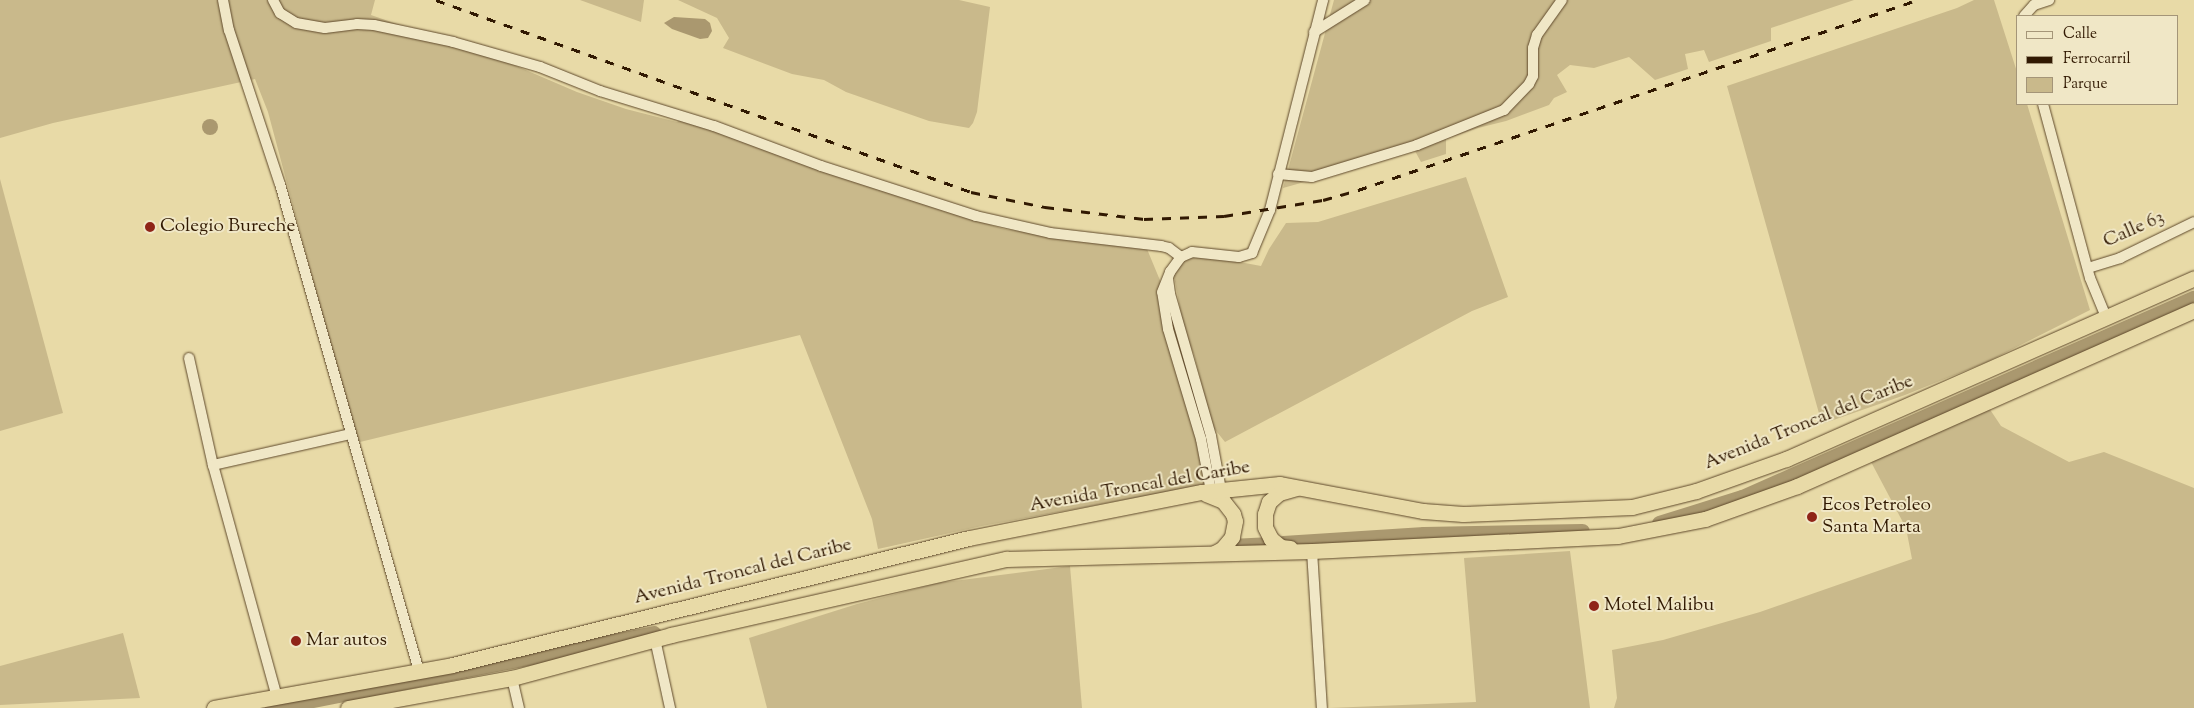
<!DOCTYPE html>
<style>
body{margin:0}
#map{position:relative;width:2194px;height:708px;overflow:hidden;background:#e8daa7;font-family:"Sorts Mill Goudy",serif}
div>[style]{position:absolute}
.green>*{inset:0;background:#c9b98b}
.water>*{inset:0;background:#aa986f}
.round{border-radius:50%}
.river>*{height:15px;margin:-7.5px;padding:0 7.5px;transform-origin:7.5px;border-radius:7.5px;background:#aa986f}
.roads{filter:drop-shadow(0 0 1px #5f492b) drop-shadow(0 0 1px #5f492b)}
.minor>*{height:10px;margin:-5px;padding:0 5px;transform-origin:5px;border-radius:5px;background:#f0e7c6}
.highway>*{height:15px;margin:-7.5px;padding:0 7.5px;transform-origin:7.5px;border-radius:7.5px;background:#e8daa7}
.rail>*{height:2.5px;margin-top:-1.25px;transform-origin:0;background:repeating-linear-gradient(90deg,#311902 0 9px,transparent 0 18px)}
.dots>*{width:14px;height:14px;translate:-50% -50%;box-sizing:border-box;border:2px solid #f0e7c6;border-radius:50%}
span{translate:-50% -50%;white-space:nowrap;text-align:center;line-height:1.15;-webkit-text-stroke:4px #f0e7c6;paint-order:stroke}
.poi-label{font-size:19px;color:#311902}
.left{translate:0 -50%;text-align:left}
.street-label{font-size:19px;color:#311902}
.legend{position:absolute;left:2016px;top:15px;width:162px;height:90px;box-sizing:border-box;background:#f0e7c6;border:1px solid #a49578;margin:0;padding:6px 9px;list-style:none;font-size:15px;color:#311902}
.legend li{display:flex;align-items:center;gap:10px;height:25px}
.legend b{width:25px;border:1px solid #a49578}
</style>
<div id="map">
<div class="green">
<div style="clip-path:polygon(0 0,375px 0,371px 15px,514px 65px,577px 92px,626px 109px,677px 122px,681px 119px,944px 211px,1004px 229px,1147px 249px,1164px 290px,1202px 419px,1205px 485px,982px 526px,878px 549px,872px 519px,800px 335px,360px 442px,354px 434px,268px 112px,255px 79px,53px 123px,0 138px)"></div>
<div style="clip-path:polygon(580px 0,644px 0,641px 22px)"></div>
<div style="clip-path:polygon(678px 0,959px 0,990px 7px,977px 112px,973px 123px,969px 128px,929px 121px,846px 92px,824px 80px,792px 74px,723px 48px,729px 38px,717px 18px)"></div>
<div style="clip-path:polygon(1334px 0,1854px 0,1771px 28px,1771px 41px,1709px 62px,1704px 50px,1685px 54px,1688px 69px,1655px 80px,1629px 57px,1594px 68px,1570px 65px,1557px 75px,1567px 92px,1554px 98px,1549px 105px,1506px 121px,1478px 128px,1446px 139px,1446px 154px,1421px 162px,1415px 151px,1283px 188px)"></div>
<div style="clip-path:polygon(1974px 0,1994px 0,2018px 75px,2018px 104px,2027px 104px,2090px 310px,1987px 362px,1905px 395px,1822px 424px,1727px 86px,1957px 8px)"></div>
<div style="clip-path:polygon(1466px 177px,1508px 297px,1472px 311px,1225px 442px,1213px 427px,1194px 355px,1184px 330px,1174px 276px,1180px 266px,1189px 258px,1207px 256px,1261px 266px,1269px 249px,1286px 223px,1318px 222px)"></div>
<div style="clip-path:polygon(0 179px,63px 413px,0 431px)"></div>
<div style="clip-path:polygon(1989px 408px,2001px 426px,2069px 462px,2104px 452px,2194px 488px,2194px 708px,1614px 708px,1617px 698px,1612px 650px,1663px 640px,1760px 612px,1912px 559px,1906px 528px,1870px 460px)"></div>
<div style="clip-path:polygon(1570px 551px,1590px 708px,1329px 708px,1476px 702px,1464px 558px)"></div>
<div style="clip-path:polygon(1070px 566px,1082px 708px,767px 708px,749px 638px,857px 604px,938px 583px)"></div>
<div style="clip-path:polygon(123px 633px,140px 698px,0 705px,0 666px)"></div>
</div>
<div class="water">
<div style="clip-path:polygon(674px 17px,705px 19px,710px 23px,712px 31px,708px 38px,700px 39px,672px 29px,664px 23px)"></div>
<div class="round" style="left:202px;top:119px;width:16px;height:16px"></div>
</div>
<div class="river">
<div style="left:1659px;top:523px;width:87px;rotate:-17.4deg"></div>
<div style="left:1742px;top:497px;width:494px;rotate:-23.8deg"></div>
<div style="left:1283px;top:543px;width:141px;rotate:-3.7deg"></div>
<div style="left:1424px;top:534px;width:158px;rotate:-1.1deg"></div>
<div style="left:1231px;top:546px;width:40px;rotate:-2.9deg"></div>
<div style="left:272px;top:708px;width:389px;rotate:-11.1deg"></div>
</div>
<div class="roads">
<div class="minor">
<div style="left:223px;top:0;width:31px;rotate:79deg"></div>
<div style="left:229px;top:30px;width:162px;rotate:71.7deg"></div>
<div style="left:280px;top:184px;width:506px;rotate:74.07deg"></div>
<div style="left:273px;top:0;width:15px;rotate:62deg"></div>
<div style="left:280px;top:13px;width:19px;rotate:32deg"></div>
<div style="left:296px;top:23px;width:29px;rotate:10deg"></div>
<div style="left:325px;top:28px;width:32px;rotate:-7deg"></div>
<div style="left:357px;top:24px;width:17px;rotate:3deg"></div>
<div style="left:374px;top:25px;width:81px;rotate:12.1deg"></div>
<div style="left:453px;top:42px;width:91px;rotate:16deg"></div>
<div style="left:540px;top:67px;width:65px;rotate:21.8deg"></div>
<div style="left:600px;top:91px;width:119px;rotate:17.1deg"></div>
<div style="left:714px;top:126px;width:114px;rotate:20.5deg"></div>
<div style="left:821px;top:166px;width:163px;rotate:17.9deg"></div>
<div style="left:976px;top:216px;width:76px;rotate:12.9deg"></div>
<div style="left:1050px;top:233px;width:112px;rotate:6.7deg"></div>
<div style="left:1161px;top:246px;width:8px;rotate:14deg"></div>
<div style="left:1169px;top:248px;width:15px;rotate:37deg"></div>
<div style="left:2024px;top:16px;width:15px;rotate:-48deg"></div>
<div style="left:2034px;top:5px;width:16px;rotate:-18deg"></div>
<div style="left:1314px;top:32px;width:60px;rotate:-32.1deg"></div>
<div style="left:2043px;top:104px;width:180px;rotate:74.9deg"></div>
<div style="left:2090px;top:278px;width:42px;rotate:67.7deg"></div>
<div style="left:1278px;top:174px;width:34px;rotate:5deg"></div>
<div style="left:1312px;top:177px;width:110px;rotate:-16.9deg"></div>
<div style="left:1417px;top:145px;width:94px;rotate:-21.9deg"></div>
<div style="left:1504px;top:110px;width:36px;rotate:-46deg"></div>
<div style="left:1529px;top:84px;width:9px;rotate:-63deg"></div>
<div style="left:1533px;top:76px;width:28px;rotate:-90deg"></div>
<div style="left:1533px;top:48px;width:14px;rotate:-73deg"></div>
<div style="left:1537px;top:35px;width:43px;rotate:-54.5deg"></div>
<div style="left:2088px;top:268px;width:34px;rotate:-17deg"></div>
<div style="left:2120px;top:258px;width:82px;rotate:-25.9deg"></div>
<div style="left:1168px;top:279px;width:15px;rotate:82deg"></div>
<div style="left:1170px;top:294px;width:148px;rotate:73.9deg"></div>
<div style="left:1211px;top:436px;width:55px;rotate:79.5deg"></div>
<div style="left:189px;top:358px;width:110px;rotate:77.4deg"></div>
<div style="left:213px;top:465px;width:241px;rotate:74.6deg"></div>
<div style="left:213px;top:465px;width:141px;rotate:-12.7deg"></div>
<div style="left:1211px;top:491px;width:53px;rotate:-100.9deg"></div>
<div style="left:1201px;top:439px;width:115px;rotate:-106.7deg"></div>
<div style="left:1168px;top:329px;width:37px;rotate:-99deg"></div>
<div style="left:1162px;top:292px;width:22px;rotate:-68deg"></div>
<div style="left:1170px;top:272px;width:19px;rotate:-54deg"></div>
<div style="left:1181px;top:257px;width:12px;rotate:-24deg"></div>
<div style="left:1192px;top:252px;width:47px;rotate:6.1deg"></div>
<div style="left:1239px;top:257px;width:14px;rotate:-17deg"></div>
<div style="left:1252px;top:253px;width:47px;rotate:-67.3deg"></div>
<div style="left:1270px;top:210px;width:217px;rotate:-75.8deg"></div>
<div style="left:1312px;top:551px;width:157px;rotate:86.4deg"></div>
<div style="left:655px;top:639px;width:71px;rotate:77.7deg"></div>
<div style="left:512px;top:678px;width:31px;rotate:77deg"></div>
</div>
<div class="highway">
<div style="left:1206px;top:494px;width:18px;rotate:22deg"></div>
<div style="left:1223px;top:501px;width:16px;rotate:52deg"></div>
<div style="left:1233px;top:514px;width:7px;rotate:74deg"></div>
<div style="left:1235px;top:521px;width:16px;rotate:101deg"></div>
<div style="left:1232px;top:537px;width:16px;rotate:130deg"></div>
<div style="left:1222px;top:549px;width:9px;rotate:153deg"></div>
<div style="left:1290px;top:548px;width:9px;rotate:-174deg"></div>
<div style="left:1281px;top:547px;width:13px;rotate:-141deg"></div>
<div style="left:1271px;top:539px;width:13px;rotate:-117deg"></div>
<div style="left:1265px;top:527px;width:13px;rotate:-90deg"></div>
<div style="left:1265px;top:514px;width:13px;rotate:-72deg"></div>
<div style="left:1269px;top:502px;width:13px;rotate:-42deg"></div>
<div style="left:1279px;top:493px;width:18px;rotate:-16deg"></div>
<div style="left:214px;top:708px;width:242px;rotate:-10.2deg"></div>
<div style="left:452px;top:665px;width:532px;rotate:-13.8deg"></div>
<div style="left:969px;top:538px;width:237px;rotate:-11.2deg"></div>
<div style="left:1202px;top:492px;width:78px;rotate:-5.9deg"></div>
<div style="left:1280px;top:484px;width:146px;rotate:10.7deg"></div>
<div style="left:1423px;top:511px;width:40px;rotate:4.3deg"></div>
<div style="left:1463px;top:514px;width:169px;rotate:-2.4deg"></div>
<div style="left:1632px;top:507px;width:66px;rotate:-14deg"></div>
<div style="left:1696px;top:491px;width:96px;rotate:-19.6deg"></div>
<div style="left:1786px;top:459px;width:446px;rotate:-23.9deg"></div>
<div style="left:348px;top:708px;width:167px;rotate:-10.4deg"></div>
<div style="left:512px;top:678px;width:165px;rotate:-15.1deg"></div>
<div style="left:671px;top:635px;width:344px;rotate:-12.8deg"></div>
<div style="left:1006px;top:559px;width:306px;rotate:-1.5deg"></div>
<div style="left:1312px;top:551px;width:306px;rotate:-2.8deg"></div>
<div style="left:1618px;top:536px;width:89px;rotate:-11.1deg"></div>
<div style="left:1705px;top:519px;width:98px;rotate:-19.7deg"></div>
<div style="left:1797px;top:486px;width:434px;rotate:-23.9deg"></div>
</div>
</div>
<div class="rail">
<div style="left:436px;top:0;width:568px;rotate:19.74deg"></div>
<div style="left:971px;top:192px;width:76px;rotate:11.5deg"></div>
<div style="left:1045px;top:207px;width:100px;rotate:6.9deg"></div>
<div style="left:1144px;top:219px;width:80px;rotate:-2.1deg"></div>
<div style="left:1224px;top:216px;width:100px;rotate:-9.2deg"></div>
<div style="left:1323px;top:200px;width:36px;rotate:-16deg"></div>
<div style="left:1358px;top:190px;width:590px;rotate:-18.77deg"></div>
</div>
<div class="dots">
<div style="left:150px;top:227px;background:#8f2418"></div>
<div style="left:1812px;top:517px;background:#8f2418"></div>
<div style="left:1594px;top:606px;background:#8f2418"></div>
<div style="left:296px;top:641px;background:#8f2418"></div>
</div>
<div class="poi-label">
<span class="left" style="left:160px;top:227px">Colegio Bureche</span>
<span class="left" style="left:1822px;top:517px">Ecos Petroleo<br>Santa Marta</span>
<span class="left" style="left:1604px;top:606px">Motel Malibu</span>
<span class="left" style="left:306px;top:641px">Mar autos</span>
</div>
<div class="street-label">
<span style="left:2134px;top:230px;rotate:-24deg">Calle 63</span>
<span style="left:1809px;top:423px;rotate:-22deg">Avenida Troncal del Caribe</span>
<span style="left:1140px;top:487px;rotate:-10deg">Avenida Troncal del Caribe</span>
<span style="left:743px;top:572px;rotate:-14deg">Avenida Troncal del Caribe</span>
</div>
<ul class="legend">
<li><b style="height:6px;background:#f0e7c6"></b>Calle</li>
<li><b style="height:6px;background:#311902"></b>Ferrocarril</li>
<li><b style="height:14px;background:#c9b98b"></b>Parque</li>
</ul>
</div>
